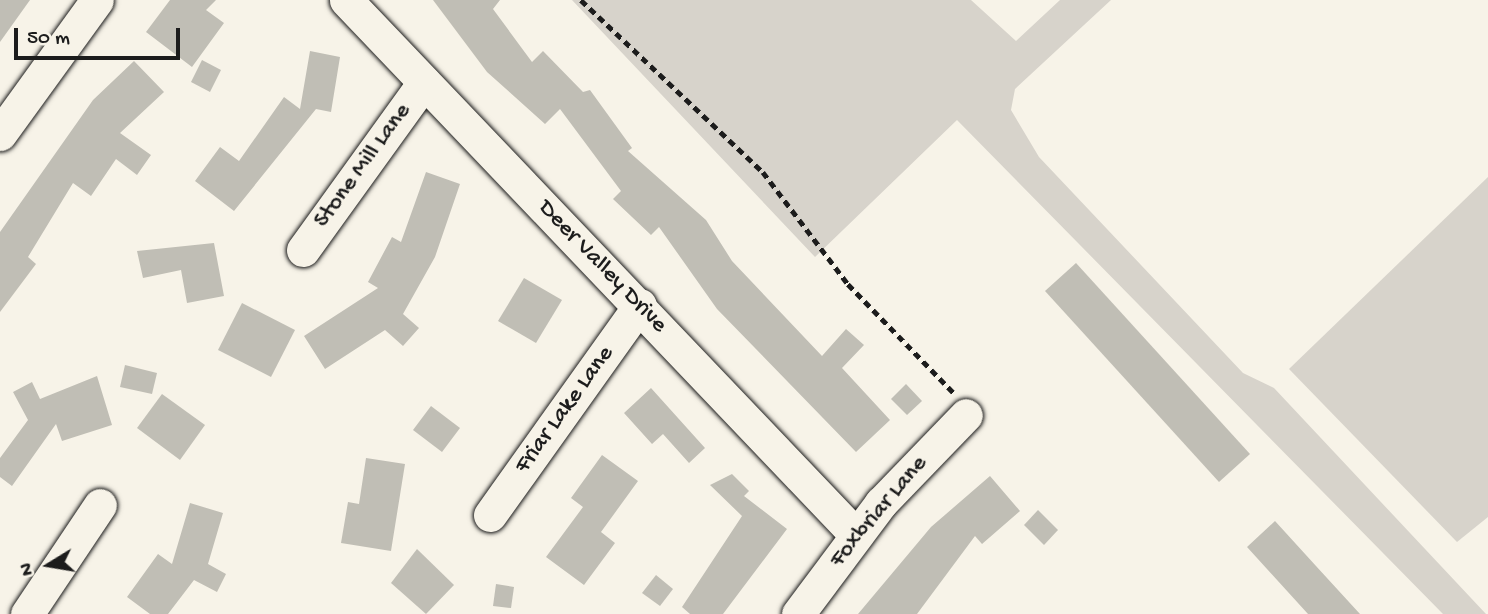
<!DOCTYPE html>
<style>
body{margin:0}
#map{position:relative;width:1488px;height:614px;overflow:hidden;background:#f7f3e8;font-family:"Gochi Hand",sans-serif}
div>[style]{position:absolute}
.green>*{inset:0;background:#d7d3cb}
.building>*{inset:0;background:#c0beb5}
.path>*{height:4.5px;margin-top:-2.25px;transform-origin:0;background:repeating-linear-gradient(90deg,#1c1c1c 0 7px,transparent 0 12px)}
.roads{filter:drop-shadow(0 0 2px #1c1c1c) drop-shadow(0 0 2px #1c1c1c)}
.minor>*{height:33px;margin:-16.5px;padding:0 16.5px;transform-origin:16.5px;border-radius:16.5px;background:#f7f3e8}
span{translate:-50% -50%;white-space:nowrap;text-align:center;line-height:1.15;-webkit-text-stroke:5px #f7f3e8;paint-order:stroke}
.street-label{font-size:24px;color:#1c1c1c}
.north{position:absolute;left:14px;top:530px;width:70px;height:70px;-webkit-text-stroke:5px #f7f3e8;paint-order:stroke;rotate:259deg;font-size:19px;font-weight:700;line-height:28px;text-align:center;color:#1c1c1c}
.north::after{content:'';display:block;margin:auto;width:24px;height:32px;background:#1c1c1c;clip-path:polygon(50% 0,100% 100%,50% 72%,0 100%)}
.scale{position:absolute;left:14px;top:28px;width:166px;height:32px;box-sizing:border-box;border:4px solid #1c1c1c;border-top:0;padding-left:9px;font-size:21px;line-height:24px;white-space:nowrap;color:#1c1c1c;-webkit-text-stroke:5px #f7f3e8;paint-order:stroke}
</style>
<div id="map">
<div class="green">
<div style="clip-path:polygon(572px 0,971px 0,1016px 41px,1060px 0,1111px 0,1015px 89px,1011px 110px,1039px 157px,1243px 373px,1274px 388px,1486px 614px,1443px 614px,957px 120px,815px 257px)"></div>
<div style="clip-path:polygon(1488px 177px,1488px 517px,1457px 542px,1289px 369px)"></div>
</div>
<div class="building">
<div style="clip-path:polygon(0 0,30px 0,0 42px)"></div>
<div style="clip-path:polygon(170px 0,216px 0,206px 10px,224px 23px,192px 67px,146px 32px)"></div>
<div style="clip-path:polygon(433px 0,500px 0,493px 9px,532px 62px,543px 51px,583px 92px,590px 90px,632px 148px,628px 151px,706px 220px,732px 261px,822px 356px,846px 329px,864px 345px,842px 368px,890px 420px,856px 452px,717px 309px,659px 227px,651px 235px,613px 199px,621px 191px,560px 109px,545px 124px,487px 72px)"></div>
<div style="clip-path:polygon(310px 51px,340px 57px,331px 112px,316px 109px,234px 211px,195px 181px,220px 147px,239px 161px,284px 97px,300px 109px)"></div>
<div style="clip-path:polygon(202px 60px,221px 70px,210px 92px,191px 82px)"></div>
<div style="clip-path:polygon(134px 61px,164px 92px,120px 133px,151px 155px,137px 175px,116px 159px,91px 196px,73px 183px,28px 257px,36px 264px,0 312px,0 232px,93px 100px)"></div>
<div style="clip-path:polygon(426px 172px,460px 184px,435px 257px,403px 314px,419px 328px,403px 346px,385px 330px,325px 369px,304px 336px,378px 288px,368px 282px,392px 237px,401px 242px)"></div>
<div style="clip-path:polygon(214px 243px,224px 296px,187px 303px,181px 270px,143px 278px,137px 251px)"></div>
<div style="clip-path:polygon(1076px 263px,1250px 454px,1219px 482px,1045px 291px)"></div>
<div style="clip-path:polygon(524px 278px,562px 300px,536px 343px,498px 321px)"></div>
<div style="clip-path:polygon(242px 303px,295px 330px,271px 377px,218px 350px)"></div>
<div style="clip-path:polygon(125px 365px,157px 373px,152px 394px,120px 387px)"></div>
<div style="clip-path:polygon(97px 376px,112px 425px,62px 441px,56px 424px,12px 486px,0 477px,0 458px,28px 420px,13px 392px,32px 382px,40px 399px)"></div>
<div style="clip-path:polygon(906px 384px,922px 401px,907px 415px,891px 399px)"></div>
<div style="clip-path:polygon(651px 388px,705px 448px,689px 463px,663px 434px,652px 444px,624px 413px)"></div>
<div style="clip-path:polygon(162px 394px,205px 425px,180px 460px,137px 428px)"></div>
<div style="clip-path:polygon(431px 406px,460px 428px,442px 452px,413px 430px)"></div>
<div style="clip-path:polygon(602px 455px,638px 481px,601px 532px,615px 543px,584px 585px,546px 557px,583px 507px,571px 498px)"></div>
<div style="clip-path:polygon(366px 458px,405px 464px,391px 551px,341px 543px,348px 502px,359px 504px)"></div>
<div style="clip-path:polygon(732px 474px,749px 491px,744px 496px,787px 529px,723px 614px,690px 614px,682px 607px,742px 516px,710px 485px)"></div>
<div style="clip-path:polygon(990px 476px,1020px 511px,982px 544px,975px 536px,917px 614px,858px 614px,931px 527px)"></div>
<div style="clip-path:polygon(190px 503px,223px 513px,208px 564px,226px 574px,217px 592px,194px 580px,168px 614px,150px 614px,127px 597px,158px 554px,172px 564px)"></div>
<div style="clip-path:polygon(1038px 510px,1058px 530px,1044px 545px,1024px 525px)"></div>
<div style="clip-path:polygon(1275px 521px,1316px 566px,1360px 614px,1308px 614px,1247px 547px)"></div>
<div style="clip-path:polygon(417px 549px,454px 585px,426px 614px,391px 583px)"></div>
<div style="clip-path:polygon(656px 575px,673px 589px,660px 606px,642px 593px)"></div>
<div style="clip-path:polygon(496px 584px,514px 587px,511px 608px,493px 606px)"></div>
</div>
<div class="path">
<div style="left:581px;top:0;width:250px;rotate:43.4deg"></div>
<div style="left:763px;top:172px;width:141px;rotate:52.8deg"></div>
<div style="left:848px;top:284px;width:152px;rotate:45.8deg"></div>
</div>
<div class="roads">
<div class="minor">
<div style="left:346px;top:0;width:739px;rotate:46.37deg"></div>
<div style="left:0;top:134px;width:165px;rotate:-54.1deg"></div>
<div style="left:303px;top:250px;width:207px;rotate:-54.2deg"></div>
<div style="left:490px;top:515px;width:258px;rotate:-54.5deg"></div>
<div style="left:27px;top:614px;width:131px;rotate:-56.2deg"></div>
<div style="left:798px;top:614px;width:139px;rotate:-53.2deg"></div>
<div style="left:881px;top:503px;width:122px;rotate:-46deg"></div>
</div>
</div>
<div class="street-label">
<span style="left:363px;top:166px;rotate:-54deg">Stone Mill Lane</span>
<span style="left:602px;top:267px;rotate:46deg">Deer Valley Drive</span>
<span style="left:565px;top:410px;rotate:-54deg">Friar Lake Lane</span>
<span style="left:879px;top:512px;rotate:-50deg">Foxbriar Lane</span>
</div>
<div class="north">N</div>
<div class="scale">50 m</div>
</div>
